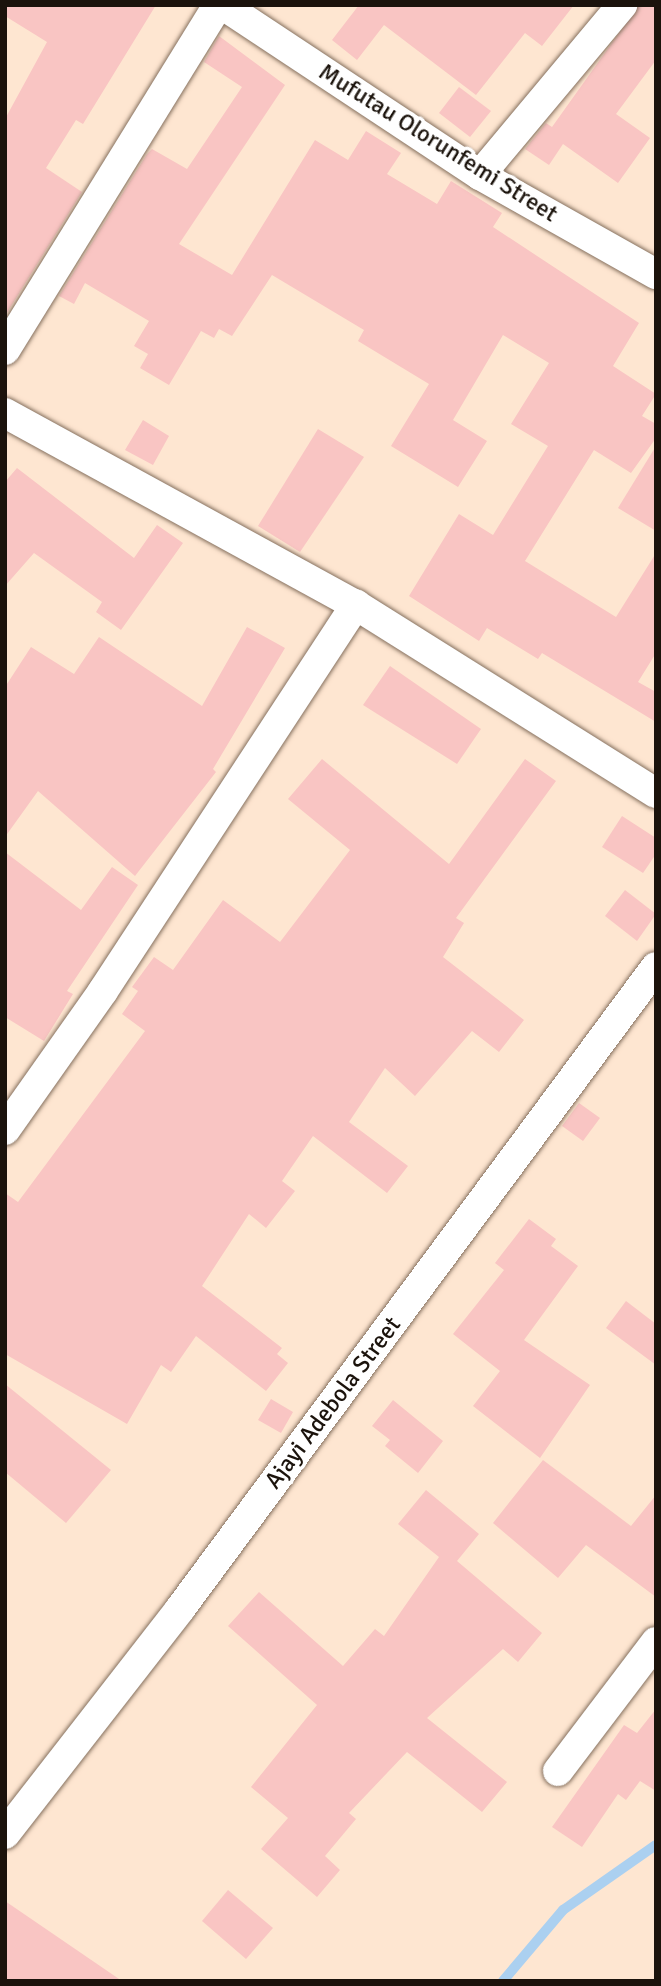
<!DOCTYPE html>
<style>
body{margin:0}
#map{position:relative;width:661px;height:1986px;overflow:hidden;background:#fee6d1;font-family:Signika,sans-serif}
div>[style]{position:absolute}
.stream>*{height:10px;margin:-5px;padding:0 5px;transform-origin:5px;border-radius:5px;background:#abd0f0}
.building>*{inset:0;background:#f9c5c3}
.roads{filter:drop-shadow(0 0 2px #85705e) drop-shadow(0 0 2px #85705e)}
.minor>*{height:30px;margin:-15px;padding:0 15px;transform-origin:15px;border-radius:15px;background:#fff}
span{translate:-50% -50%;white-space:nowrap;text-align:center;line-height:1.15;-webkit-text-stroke:7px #fff;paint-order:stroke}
.street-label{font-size:24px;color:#1b130c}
.frame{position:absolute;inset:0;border:7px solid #1b130c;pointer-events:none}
</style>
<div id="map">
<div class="stream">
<div style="left:503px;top:1981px;width:93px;rotate:-49.8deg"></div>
<div style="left:563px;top:1910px;width:113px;rotate:-35deg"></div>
</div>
<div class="building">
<div style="clip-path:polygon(5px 5px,156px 5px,83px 124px,76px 120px,46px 168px,82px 192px,5px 316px,5px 119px,47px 42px,5px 16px)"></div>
<div style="clip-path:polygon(359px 5px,574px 5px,542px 46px,525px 33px,476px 95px,384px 25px,357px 60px,332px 40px)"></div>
<div style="clip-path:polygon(639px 5px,656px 5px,656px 60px,616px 114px,650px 138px,618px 183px,563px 144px,549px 165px,525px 149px,546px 123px,552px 127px)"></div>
<div style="clip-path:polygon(219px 36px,285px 85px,179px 244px,232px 275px,315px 140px,348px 160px,366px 131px,401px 153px,387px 174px,437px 204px,451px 181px,502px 213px,493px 227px,639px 323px,613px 366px,656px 394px,642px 416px,656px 424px,656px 438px,631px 473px,594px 450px,525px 561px,616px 617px,656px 553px,656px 653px,638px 682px,656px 692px,656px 722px,542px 653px,538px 659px,487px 628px,479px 641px,409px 596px,459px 514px,493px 535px,548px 446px,511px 424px,549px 363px,503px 335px,453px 420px,487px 441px,458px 487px,391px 446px,429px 384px,358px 341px,364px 330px,272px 275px,232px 336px,219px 329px,214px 338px,201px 331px,169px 385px,140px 368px,148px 354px,134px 346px,149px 321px,85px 283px,74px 304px,59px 296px,147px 154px,152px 149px,187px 169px,242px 87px,204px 62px)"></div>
<div style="clip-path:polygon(459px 87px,491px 111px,470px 137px,439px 113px)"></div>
<div style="clip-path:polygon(143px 420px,169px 436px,153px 465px,125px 450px)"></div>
<div style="clip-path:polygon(318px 429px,364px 457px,300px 552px,258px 526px)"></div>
<div style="clip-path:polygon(656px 446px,656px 531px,618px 508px)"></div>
<div style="clip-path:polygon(17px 468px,134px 558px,157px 525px,183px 543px,121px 630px,96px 612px,102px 602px,34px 553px,5px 586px,5px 482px)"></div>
<div style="clip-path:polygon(247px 627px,285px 648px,213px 769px,216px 772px,135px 876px,38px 791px,5px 837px,5px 687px,31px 647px,74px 674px,99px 637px,202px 706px)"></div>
<div style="clip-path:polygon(390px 666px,481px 729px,457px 764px,363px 705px)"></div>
<div style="clip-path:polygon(322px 759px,449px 864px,525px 759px,556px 781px,456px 918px,464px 923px,443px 957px,524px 1020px,499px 1052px,472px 1031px,415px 1096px,385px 1068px,349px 1122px,408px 1166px,387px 1193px,313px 1136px,282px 1181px,295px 1191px,266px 1228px,249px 1214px,202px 1286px,282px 1348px,277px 1354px,288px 1363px,266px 1391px,196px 1336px,171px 1372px,161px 1365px,127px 1424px,5px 1354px,5px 1193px,18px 1202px,145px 1031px,122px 1014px,138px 991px,132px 987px,154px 957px,173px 970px,223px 900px,280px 942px,350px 850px,288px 799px)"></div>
<div style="clip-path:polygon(622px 816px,656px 838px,656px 854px,643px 873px,602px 847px)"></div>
<div style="clip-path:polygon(5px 852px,81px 910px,112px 867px,138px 885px,67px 991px,73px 994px,44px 1041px,5px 1017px)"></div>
<div style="clip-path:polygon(625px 890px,656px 914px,637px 941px,605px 916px)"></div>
<div style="clip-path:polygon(579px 1103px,600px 1118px,583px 1141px,562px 1126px)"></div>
<div style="clip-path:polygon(529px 1219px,556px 1239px,551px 1246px,578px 1266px,524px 1340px,590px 1385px,540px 1458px,473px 1406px,500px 1371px,453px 1334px,504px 1270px,495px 1263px)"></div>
<div style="clip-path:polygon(626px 1301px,656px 1324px,656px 1365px,606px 1328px)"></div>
<div style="clip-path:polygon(5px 1384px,111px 1470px,66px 1523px,5px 1472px)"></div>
<div style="clip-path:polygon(271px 1399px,293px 1412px,281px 1433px,258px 1420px)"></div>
<div style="clip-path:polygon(393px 1400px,443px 1441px,418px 1473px,385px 1446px,390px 1440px,372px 1426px)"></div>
<div style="clip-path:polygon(543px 1460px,631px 1526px,656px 1495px,656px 1597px,586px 1545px,558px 1578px,493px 1523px)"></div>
<div style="clip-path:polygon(426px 1490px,479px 1534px,457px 1561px,542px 1633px,518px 1662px,503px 1649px,427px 1718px,507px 1782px,482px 1812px,407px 1752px,349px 1813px,356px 1819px,325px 1856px,340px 1870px,317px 1897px,261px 1849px,288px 1818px,251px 1787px,317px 1705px,228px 1626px,259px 1592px,343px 1666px,375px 1629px,384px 1636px,439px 1557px,398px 1524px)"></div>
<div style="clip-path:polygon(656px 1709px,656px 1791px,640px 1781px,626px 1800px,618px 1794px,582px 1847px,552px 1827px,624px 1725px,637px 1733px)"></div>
<div style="clip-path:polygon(228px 1890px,273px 1928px,246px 1959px,202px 1921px)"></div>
<div style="clip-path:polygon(5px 1901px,122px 1981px,5px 1981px)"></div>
</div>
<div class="roads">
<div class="minor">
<div style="left:223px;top:5px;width:308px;rotate:33.5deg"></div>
<div style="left:480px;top:175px;width:202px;rotate:29.4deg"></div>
<div style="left:480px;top:175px;width:222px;rotate:-50.1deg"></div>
<div style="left:5px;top:350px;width:405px;rotate:-58.3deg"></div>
<div style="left:5px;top:413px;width:400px;rotate:28.7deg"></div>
<div style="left:356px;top:605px;width:354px;rotate:32.1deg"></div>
<div style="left:5px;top:1130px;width:170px;rotate:-54.8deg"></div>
<div style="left:103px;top:991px;width:462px;rotate:-56.8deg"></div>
<div style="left:558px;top:1771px;width:162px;rotate:-52.8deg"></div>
<div style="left:5px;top:1834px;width:285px;rotate:-52.1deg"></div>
<div style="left:180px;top:1609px;width:799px;rotate:-53.45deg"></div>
</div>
</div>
<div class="street-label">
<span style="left:438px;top:143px;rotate:32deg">Mufutau Olorunfemi Street</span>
<span style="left:333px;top:1403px;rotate:-53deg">Ajayi Adebola Street</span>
</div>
<div class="frame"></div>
</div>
